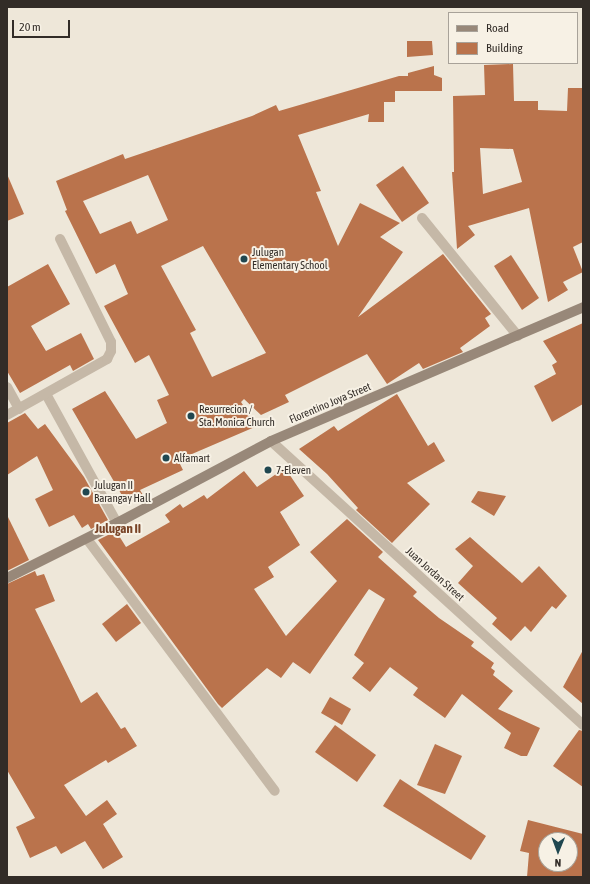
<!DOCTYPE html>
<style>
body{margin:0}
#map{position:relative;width:590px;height:884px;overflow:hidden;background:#eee7d9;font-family:"Asap Condensed",sans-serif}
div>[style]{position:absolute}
.building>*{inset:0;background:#ba734c}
.street>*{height:10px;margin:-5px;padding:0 5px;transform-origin:5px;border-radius:5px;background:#c5b8a7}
.secondary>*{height:10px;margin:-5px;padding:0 5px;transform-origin:5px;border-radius:5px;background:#988879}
.dots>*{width:11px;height:11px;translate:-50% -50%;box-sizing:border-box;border:2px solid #f7f1e5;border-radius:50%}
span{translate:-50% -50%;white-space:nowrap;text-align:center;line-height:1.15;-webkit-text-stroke:4px #f7f1e5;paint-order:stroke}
.poi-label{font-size:11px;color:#322c27}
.left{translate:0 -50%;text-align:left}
.street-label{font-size:11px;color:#322c27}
.quarter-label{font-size:13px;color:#794427;font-weight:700}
.frame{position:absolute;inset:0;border:8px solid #322c27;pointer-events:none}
.legend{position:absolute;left:448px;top:12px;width:130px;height:52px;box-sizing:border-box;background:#f7f1e5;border:1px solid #a8a299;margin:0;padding:5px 7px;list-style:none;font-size:12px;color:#322c27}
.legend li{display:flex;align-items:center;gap:8px;height:20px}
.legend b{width:20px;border:1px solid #a8a299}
.north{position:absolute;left:538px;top:832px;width:40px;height:40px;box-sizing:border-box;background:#f7f1e5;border:1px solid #a8a299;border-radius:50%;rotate:181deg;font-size:11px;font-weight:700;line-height:16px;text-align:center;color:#322c27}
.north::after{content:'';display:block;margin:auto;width:14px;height:18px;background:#204750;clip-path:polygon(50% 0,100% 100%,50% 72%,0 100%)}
.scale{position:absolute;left:12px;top:20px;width:58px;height:18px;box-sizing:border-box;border:2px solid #322c27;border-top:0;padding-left:5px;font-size:12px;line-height:14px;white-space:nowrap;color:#322c27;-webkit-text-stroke:3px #f7f1e5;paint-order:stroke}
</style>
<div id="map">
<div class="building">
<div style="clip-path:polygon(407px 41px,432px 41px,433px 55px,407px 57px)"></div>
<div style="clip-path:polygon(evenodd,513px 64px,514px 101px,538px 101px,538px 110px,567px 111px,568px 88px,583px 88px,583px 242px,573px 247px,583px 272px,563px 282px,568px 290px,548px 302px,529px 208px,468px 226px,475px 235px,457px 249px,452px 172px,454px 172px,453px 96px,485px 95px,484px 65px,513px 64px,480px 148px,513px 149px,522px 182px,483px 194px,480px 148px)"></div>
<div style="clip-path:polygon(evenodd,434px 66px,434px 75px,442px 78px,442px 91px,395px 91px,395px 102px,384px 102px,384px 122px,368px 122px,369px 114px,298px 135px,321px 191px,316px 192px,338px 246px,360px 203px,400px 223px,380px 237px,403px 252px,358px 317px,443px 254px,491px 314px,485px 318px,490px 326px,460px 348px,463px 352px,423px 369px,419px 363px,387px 384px,367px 354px,285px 395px,289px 402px,261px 415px,244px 399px,241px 402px,257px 426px,178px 460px,183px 470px,140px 490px,143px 495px,127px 504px,72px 409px,105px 391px,136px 439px,167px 423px,157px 400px,169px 395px,149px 355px,135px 363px,104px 306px,128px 294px,115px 264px,96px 274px,65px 211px,67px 210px,56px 181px,123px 154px,125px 159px,252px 116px,276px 105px,279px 111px,399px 76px,408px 76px,408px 73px,434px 66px,148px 175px,168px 220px,137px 234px,131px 221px,100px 234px,83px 201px,148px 175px,434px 66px,203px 246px,266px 353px,212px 377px,190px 333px,196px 330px,161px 266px,203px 246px)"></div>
<div style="clip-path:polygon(403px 166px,429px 203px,402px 222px,376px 185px)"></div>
<div style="clip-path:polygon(7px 174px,24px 214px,7px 221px)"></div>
<div style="clip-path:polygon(511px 255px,539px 298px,522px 310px,494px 266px)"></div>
<div style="clip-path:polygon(48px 264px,70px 304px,31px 326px,46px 351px,81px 333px,94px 359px,73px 371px,70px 365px,20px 393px,7px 371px,7px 287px)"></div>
<div style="clip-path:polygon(583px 323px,583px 404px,552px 422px,534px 386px,556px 374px,552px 365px,557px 362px,543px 341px)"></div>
<div style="clip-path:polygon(397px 394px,428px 446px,434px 442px,445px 461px,407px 483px,430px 504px,392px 543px,356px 510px,358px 508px,327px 474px,299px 449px,334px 426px,338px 431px)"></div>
<div style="clip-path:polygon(25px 413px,38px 429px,45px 424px,84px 477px,108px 520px,91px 529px,88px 524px,82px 528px,74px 515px,49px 527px,35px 499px,53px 490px,37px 456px,7px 475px,7px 423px)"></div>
<div style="clip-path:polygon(285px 468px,304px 496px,280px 512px,300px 545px,268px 567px,274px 577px,254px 589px,286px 636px,337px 581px,310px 552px,347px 519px,383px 552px,378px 557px,417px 592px,413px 596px,439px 618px,474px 642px,471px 646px,494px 663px,491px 668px,495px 671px,493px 675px,513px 691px,498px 709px,540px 728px,527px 756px,521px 756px,504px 748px,511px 733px,462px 694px,445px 718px,413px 695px,418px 688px,390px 667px,370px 692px,352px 678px,364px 663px,354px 655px,385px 599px,369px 589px,310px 674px,293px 662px,281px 678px,267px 668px,222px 708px,218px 704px,98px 540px,116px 531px,126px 547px,170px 522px,165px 515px,180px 504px,183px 508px,204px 495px,207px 499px,244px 471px,257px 487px)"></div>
<div style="clip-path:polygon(478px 491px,506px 496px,494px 516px,471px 502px)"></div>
<div style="clip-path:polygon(7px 515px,29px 560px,7px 571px)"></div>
<div style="clip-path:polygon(470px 537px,522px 583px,539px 566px,567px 596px,556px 609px,552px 606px,531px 632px,525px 626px,511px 641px,492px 624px,497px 618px,458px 583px,473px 566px,455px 549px)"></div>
<div style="clip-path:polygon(35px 571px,37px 576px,44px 574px,55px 601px,35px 609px,81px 703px,97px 692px,121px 729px,125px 727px,137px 746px,108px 763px,106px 760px,64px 785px,86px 816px,107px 800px,117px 814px,103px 824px,123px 857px,103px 869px,85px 841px,61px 854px,56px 846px,30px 858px,16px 827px,35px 818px,7px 770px,7px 584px)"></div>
<div style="clip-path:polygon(127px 604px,141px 623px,116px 642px,102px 624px)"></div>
<div style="clip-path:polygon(583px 650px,583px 704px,563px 687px)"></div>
<div style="clip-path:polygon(330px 697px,351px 709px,342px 725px,321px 713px)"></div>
<div style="clip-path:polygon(335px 725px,376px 755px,357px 782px,315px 752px)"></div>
<div style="clip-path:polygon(579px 730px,583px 731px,583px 787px,553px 766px)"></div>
<div style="clip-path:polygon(435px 744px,462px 756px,445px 794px,417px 785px)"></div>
<div style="clip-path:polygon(400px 779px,486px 836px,471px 860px,383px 806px)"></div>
<div style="clip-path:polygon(evenodd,528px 820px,583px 834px,583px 877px,527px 877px,529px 853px,520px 851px,528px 820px,546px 840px,570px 840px,570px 864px,546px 864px,546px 840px)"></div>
</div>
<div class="street">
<div style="left:422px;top:218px;width:152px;rotate:50.9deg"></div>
<div style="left:7px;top:387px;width:25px;rotate:61deg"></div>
<div style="left:46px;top:394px;width:147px;rotate:61.2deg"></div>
<div style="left:7px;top:415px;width:115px;rotate:-29.2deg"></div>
<div style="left:107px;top:359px;width:9px;rotate:-63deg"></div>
<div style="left:111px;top:351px;width:9px;rotate:-90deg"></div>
<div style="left:111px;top:342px;width:115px;rotate:-116.3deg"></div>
<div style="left:271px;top:441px;width:422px;rotate:42.3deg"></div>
<div style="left:87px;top:539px;width:314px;rotate:53.3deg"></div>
</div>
<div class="secondary">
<div style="left:7px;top:578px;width:123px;rotate:-26.6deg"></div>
<div style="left:117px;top:523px;width:174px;rotate:-28deg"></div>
<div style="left:271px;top:441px;width:340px;rotate:-23.2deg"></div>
</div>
<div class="dots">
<div style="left:244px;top:259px;background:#204750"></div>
<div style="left:191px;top:416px;background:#204750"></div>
<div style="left:166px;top:458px;background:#204750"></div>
<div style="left:268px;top:470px;background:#204750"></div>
<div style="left:86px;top:492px;background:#204750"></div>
</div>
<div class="poi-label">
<span class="left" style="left:252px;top:259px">Julugan<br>Elementary School</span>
<span class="left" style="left:199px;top:416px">Resurrecion /<br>Sta. Monica Church</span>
<span class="left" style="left:174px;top:458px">Alfamart</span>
<span class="left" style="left:276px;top:470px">7-Eleven</span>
<span class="left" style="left:94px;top:492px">Julugan II<br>Barangay Hall</span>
</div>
<div class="street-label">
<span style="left:330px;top:403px;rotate:-23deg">Florentino Joya Street</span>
<span style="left:435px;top:574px;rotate:42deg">Juan Jordan Street</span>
</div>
<div class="quarter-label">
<span style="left:118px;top:529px">Julugan II</span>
</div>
<div class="frame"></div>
<ul class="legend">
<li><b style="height:5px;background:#988879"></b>Road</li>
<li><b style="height:11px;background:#ba734c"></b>Building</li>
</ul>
<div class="north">N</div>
<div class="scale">20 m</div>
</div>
